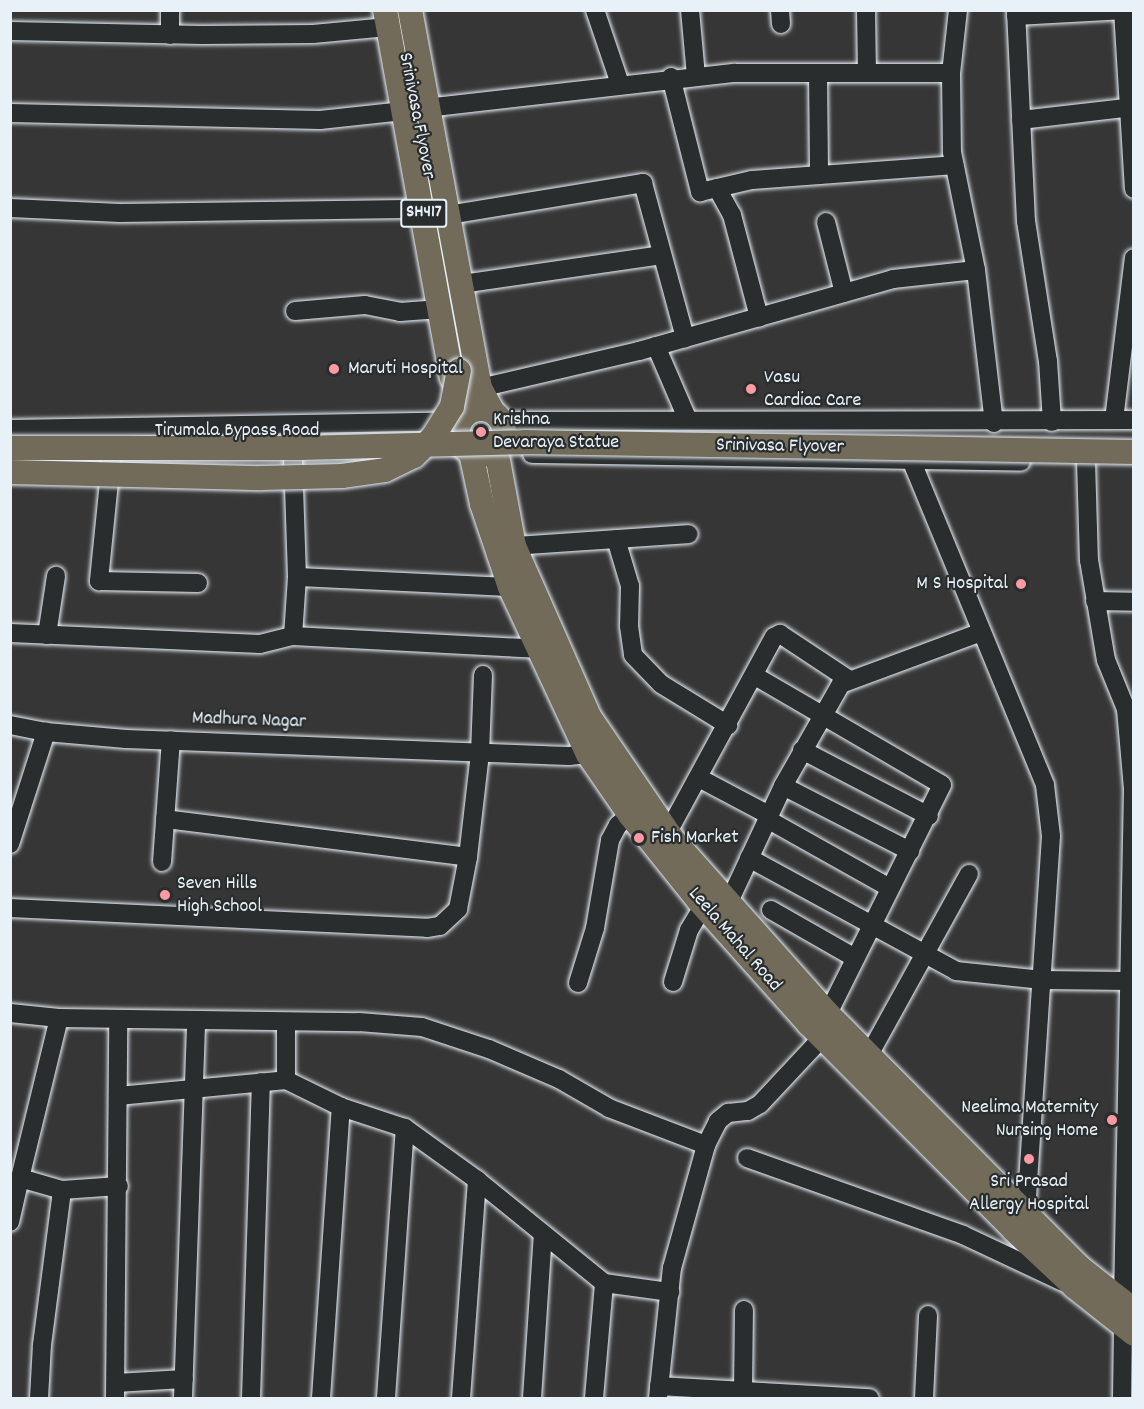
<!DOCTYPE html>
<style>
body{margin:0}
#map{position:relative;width:1144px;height:1409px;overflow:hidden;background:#373636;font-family:Dekko,sans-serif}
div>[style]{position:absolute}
.roads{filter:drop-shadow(0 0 2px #e8f1f8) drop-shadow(0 0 2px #e8f1f8)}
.minor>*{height:18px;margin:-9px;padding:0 9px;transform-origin:9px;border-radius:9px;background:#2a2d2e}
.major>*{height:24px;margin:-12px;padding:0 12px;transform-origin:12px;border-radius:12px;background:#726b5a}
.major>.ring{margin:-12px;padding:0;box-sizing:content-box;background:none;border:24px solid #726b5a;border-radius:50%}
.bridges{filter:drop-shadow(0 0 2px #e8f1f8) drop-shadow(0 0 2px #e8f1f8)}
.major-bridge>*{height:24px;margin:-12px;padding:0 12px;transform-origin:12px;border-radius:12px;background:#726b5a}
.dots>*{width:16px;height:16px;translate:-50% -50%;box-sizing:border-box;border:3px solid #2a2d2e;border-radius:50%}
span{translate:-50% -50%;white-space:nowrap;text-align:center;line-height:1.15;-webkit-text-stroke:4.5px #2a2d2e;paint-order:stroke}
.shield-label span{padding:2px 4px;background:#2a2d2e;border:2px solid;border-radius:4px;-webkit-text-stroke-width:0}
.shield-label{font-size:18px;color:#e8f1f8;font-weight:700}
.street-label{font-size:20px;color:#e8f1f8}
.poi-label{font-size:20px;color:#e8f1f8}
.left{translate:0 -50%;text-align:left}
.right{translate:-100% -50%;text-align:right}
.frame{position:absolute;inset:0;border:12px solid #e8f1f8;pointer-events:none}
</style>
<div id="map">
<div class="roads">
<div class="minor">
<div style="left:170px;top:10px;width:25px;rotate:90deg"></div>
<div style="left:595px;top:10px;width:78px;rotate:71.3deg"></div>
<div style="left:690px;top:10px;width:66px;rotate:84.8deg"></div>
<div style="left:780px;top:10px;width:14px;rotate:86deg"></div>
<div style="left:866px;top:10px;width:63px;rotate:89.1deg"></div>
<div style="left:958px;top:10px;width:63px;rotate:96.3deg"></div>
<div style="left:951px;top:73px;width:79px;rotate:89.3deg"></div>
<div style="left:952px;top:152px;width:120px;rotate:78.5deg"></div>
<div style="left:976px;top:270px;width:154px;rotate:83.3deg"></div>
<div style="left:1016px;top:10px;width:211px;rotate:87.3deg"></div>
<div style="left:1026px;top:221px;width:142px;rotate:81.1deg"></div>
<div style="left:1048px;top:361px;width:61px;rotate:86.2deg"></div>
<div style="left:1123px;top:10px;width:179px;rotate:86.5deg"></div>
<div style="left:1016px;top:16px;width:110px;rotate:-3.1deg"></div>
<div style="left:10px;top:31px;width:192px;rotate:1.2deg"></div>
<div style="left:202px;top:35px;width:111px;rotate:-0.5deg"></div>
<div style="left:313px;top:34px;width:75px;rotate:-5.3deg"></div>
<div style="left:818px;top:73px;width:102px;rotate:89.4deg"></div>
<div style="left:671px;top:77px;width:119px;rotate:75.8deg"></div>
<div style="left:700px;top:192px;width:53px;rotate:-13deg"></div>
<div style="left:752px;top:180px;width:203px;rotate:-4.2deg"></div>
<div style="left:426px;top:108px;width:311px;rotate:-6.5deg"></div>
<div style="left:735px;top:73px;width:216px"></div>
<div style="left:10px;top:113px;width:310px;rotate:1.3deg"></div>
<div style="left:320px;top:120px;width:84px;rotate:-6.1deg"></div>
<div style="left:1021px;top:120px;width:114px;rotate:-6.6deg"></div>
<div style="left:717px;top:188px;width:31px;rotate:61deg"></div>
<div style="left:732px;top:215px;width:106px;rotate:75.2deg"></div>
<div style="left:10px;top:208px;width:110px;rotate:2.6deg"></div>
<div style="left:120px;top:213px;width:304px;rotate:-0.8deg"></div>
<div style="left:448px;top:215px;width:198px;rotate:-9.3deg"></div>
<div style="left:643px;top:183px;width:161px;rotate:74.8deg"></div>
<div style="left:826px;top:222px;width:73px;rotate:75.8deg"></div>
<div style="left:461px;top:284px;width:203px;rotate:-8.2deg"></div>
<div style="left:295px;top:311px;width:70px;rotate:-4.9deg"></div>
<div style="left:365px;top:305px;width:36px;rotate:11deg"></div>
<div style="left:400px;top:312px;width:40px;rotate:-4.3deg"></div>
<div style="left:656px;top:346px;width:78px;rotate:66.7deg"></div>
<div style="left:480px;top:388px;width:163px;rotate:-13.1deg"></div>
<div style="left:639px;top:351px;width:264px;rotate:-15.8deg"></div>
<div style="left:893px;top:279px;width:83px;rotate:-6.2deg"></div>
<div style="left:1114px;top:420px;width:163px;rotate:-83deg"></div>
<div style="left:502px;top:421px;width:632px;rotate:-0.09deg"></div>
<div style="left:10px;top:429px;width:451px;rotate:-1deg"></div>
<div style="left:532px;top:454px;width:489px;rotate:0.9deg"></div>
<div style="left:1086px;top:461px;width:99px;rotate:88.3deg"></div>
<div style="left:1089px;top:560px;width:101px;rotate:80.4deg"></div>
<div style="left:1106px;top:660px;width:53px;rotate:67.8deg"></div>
<div style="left:1126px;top:709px;width:80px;rotate:85deg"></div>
<div style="left:1133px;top:789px;width:512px;rotate:91.12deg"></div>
<div style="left:111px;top:462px;width:120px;rotate:95.8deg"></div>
<div style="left:99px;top:581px;width:99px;rotate:1.2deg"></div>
<div style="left:912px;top:462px;width:349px;rotate:67.6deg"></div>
<div style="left:1045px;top:785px;width:51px;rotate:83.3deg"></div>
<div style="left:1051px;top:836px;width:379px;rotate:93.8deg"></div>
<div style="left:616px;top:539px;width:49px;rotate:73.4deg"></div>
<div style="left:630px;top:586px;width:40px;rotate:91.4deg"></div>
<div style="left:629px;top:626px;width:29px;rotate:82deg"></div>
<div style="left:633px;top:655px;width:40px;rotate:46deg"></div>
<div style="left:661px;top:684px;width:79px;rotate:31.5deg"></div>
<div style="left:514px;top:546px;width:175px;rotate:-3.9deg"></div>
<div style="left:297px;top:577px;width:213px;rotate:2.7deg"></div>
<div style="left:1095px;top:601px;width:39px;rotate:1deg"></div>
<div style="left:10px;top:633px;width:250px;rotate:2.5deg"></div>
<div style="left:260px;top:644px;width:34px;rotate:-14deg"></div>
<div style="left:293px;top:636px;width:245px;rotate:3deg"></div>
<div style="left:47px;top:635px;width:60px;rotate:-81.3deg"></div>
<div style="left:293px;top:636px;width:59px;rotate:-86.1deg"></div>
<div style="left:297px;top:577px;width:123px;rotate:-91.9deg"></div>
<div style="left:755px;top:676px;width:216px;rotate:30.2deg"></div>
<div style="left:942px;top:785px;width:256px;rotate:116.5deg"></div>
<div style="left:10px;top:725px;width:37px;rotate:11deg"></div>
<div style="left:802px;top:750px;width:143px;rotate:27.5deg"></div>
<div style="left:699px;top:778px;width:79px;rotate:27.9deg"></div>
<div style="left:783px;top:786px;width:143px;rotate:27.1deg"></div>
<div style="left:165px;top:819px;width:305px;rotate:7.1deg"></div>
<div style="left:767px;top:819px;width:141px;rotate:29.3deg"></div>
<div style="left:668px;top:832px;width:222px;rotate:-61.5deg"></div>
<div style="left:774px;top:637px;width:7px;rotate:-27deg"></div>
<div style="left:780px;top:634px;width:82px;rotate:33.5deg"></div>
<div style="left:10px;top:844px;width:118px;rotate:-72.2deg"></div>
<div style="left:46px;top:732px;width:80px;rotate:5deg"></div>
<div style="left:126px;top:739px;width:443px;rotate:2.2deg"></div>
<div style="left:569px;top:756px;width:19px;rotate:-6deg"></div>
<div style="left:588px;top:754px;width:12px;rotate:-35deg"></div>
<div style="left:749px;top:858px;width:236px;rotate:28.6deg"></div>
<div style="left:956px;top:971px;width:87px;rotate:5.9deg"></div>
<div style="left:1043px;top:980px;width:85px;rotate:0.7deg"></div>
<div style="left:162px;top:862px;width:122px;rotate:-85.8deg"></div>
<div style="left:728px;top:904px;width:130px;rotate:-65deg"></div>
<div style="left:783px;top:786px;width:117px;rotate:-60.4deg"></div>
<div style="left:841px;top:684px;width:147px;rotate:-20.3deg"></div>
<div style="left:10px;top:908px;width:417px;rotate:2.7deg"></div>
<div style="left:427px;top:928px;width:13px;rotate:-9deg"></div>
<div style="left:440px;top:926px;width:25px;rotate:-43deg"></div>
<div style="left:458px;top:909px;width:53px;rotate:-79.1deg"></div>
<div style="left:468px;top:857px;width:105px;rotate:-83.4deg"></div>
<div style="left:480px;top:753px;width:78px;rotate:-87.8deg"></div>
<div style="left:771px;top:910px;width:97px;rotate:29.7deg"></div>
<div style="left:673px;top:982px;width:54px;rotate:-72.9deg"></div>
<div style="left:689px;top:930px;width:27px;rotate:-59deg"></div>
<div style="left:578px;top:983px;width:58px;rotate:-72.8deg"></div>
<div style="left:595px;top:928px;width:89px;rotate:-80.3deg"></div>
<div style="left:610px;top:840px;width:17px;rotate:-62deg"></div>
<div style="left:618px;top:825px;width:16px;rotate:-40deg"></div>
<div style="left:10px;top:1013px;width:49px;rotate:5.8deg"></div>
<div style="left:59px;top:1018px;width:300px;rotate:0.8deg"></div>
<div style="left:359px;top:1022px;width:63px;rotate:4.5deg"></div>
<div style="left:422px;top:1027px;width:71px;rotate:18.2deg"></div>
<div style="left:489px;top:1049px;width:76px;rotate:23.2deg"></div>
<div style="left:559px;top:1079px;width:58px;rotate:30.1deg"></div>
<div style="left:609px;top:1108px;width:104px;rotate:20.9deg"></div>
<div style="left:59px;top:1018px;width:165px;rotate:103.7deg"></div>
<div style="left:20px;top:1178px;width:44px;rotate:15.9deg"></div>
<div style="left:62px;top:1190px;width:57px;rotate:-4deg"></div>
<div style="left:286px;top:1022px;width:58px;rotate:90deg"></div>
<div style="left:869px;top:1055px;width:207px;rotate:-61.1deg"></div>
<div style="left:118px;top:1096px;width:169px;rotate:-5.4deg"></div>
<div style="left:286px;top:1080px;width:61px;rotate:26.1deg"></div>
<div style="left:341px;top:1107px;width:67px;rotate:18.2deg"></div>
<div style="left:405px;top:1128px;width:89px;rotate:35.8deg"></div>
<div style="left:747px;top:1158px;width:229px;rotate:19.6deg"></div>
<div style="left:963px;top:1235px;width:110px;rotate:25.2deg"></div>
<div style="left:10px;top:1222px;width:45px;rotate:-77.2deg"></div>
<div style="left:116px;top:1383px;width:68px;rotate:-3.4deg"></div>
<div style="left:659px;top:1386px;width:211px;rotate:3.3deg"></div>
<div style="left:743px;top:1390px;width:80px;rotate:-89.3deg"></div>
<div style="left:39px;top:1398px;width:53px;rotate:-86.8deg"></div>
<div style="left:42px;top:1345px;width:156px;rotate:-82.6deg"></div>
<div style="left:115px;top:1398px;width:378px;rotate:-89.5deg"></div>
<div style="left:183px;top:1398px;width:378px;rotate:-88deg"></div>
<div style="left:251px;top:1398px;width:316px;rotate:-88.2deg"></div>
<div style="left:321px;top:1398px;width:292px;rotate:-86.1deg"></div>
<div style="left:386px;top:1398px;width:271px;rotate:-86deg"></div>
<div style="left:461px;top:1398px;width:219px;rotate:-85.8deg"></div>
<div style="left:477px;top:1180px;width:164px;rotate:39deg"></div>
<div style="left:604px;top:1283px;width:67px;rotate:7.8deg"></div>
<div style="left:532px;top:1398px;width:164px;rotate:-86.2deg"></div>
<div style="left:594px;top:1398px;width:115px;rotate:-85deg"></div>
<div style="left:658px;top:1398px;width:131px;rotate:-83.9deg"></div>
<div style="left:672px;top:1268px;width:128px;rotate:-74.5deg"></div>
<div style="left:706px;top:1145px;width:27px;rotate:-63deg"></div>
<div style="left:718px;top:1121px;width:13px;rotate:-39deg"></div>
<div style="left:728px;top:1113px;width:20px;rotate:-6deg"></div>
<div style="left:748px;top:1111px;width:14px;rotate:-30deg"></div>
<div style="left:760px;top:1104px;width:104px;rotate:-46.9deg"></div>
<div style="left:924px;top:1398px;width:83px;rotate:-87.2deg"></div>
<div style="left:1122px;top:1398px;width:72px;rotate:-89.2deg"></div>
</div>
<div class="major">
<div style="left:385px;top:10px;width:373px;rotate:79.7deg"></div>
<div style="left:452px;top:377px;width:39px;rotate:58deg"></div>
<div style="left:410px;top:10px;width:384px;rotate:79.5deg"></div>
<div style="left:480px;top:388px;width:26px;rotate:62deg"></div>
<div class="ring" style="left:458px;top:409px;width:22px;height:22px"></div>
<div style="left:496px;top:450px;width:98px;rotate:79.4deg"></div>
<div style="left:514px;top:546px;width:188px;rotate:66.2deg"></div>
<div style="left:590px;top:718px;width:149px;rotate:55.7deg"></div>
<div style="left:674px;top:841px;width:232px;rotate:48.3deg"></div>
<div style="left:828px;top:1014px;width:355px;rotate:45.2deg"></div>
<div style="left:1078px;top:1266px;width:71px;rotate:38.2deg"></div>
<div style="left:471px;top:453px;width:52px;rotate:77.8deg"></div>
<div style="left:482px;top:504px;width:88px;rotate:71.4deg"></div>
<div style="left:510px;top:587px;width:184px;rotate:65deg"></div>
<div style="left:588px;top:754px;width:74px;rotate:55.5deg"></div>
<div style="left:630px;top:815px;width:110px;rotate:51.3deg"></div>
<div style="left:699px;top:901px;width:165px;rotate:48.2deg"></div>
<div style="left:809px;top:1024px;width:291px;rotate:45.1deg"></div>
<div style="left:1014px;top:1230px;width:83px;rotate:43.1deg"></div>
<div style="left:1075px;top:1287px;width:75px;rotate:38.5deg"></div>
</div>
</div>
<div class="bridges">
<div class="major-bridge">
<div style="left:10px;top:448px;width:291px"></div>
<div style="left:301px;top:448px;width:224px;rotate:-1.5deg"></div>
<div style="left:525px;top:442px;width:609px;rotate:0.94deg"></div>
<div style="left:10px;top:472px;width:252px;rotate:1.4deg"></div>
<div style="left:262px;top:478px;width:80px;rotate:-1.4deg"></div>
<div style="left:342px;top:476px;width:43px;rotate:-7.9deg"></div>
<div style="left:385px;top:470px;width:32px;rotate:-26deg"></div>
<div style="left:414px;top:456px;width:27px;rotate:-45deg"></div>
<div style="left:433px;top:437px;width:36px;rotate:-58deg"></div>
<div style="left:452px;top:406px;width:36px;rotate:-79deg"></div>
</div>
</div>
<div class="dots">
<div style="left:334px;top:369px;background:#ff9aa2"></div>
<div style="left:751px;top:389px;background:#ff9aa2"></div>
<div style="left:481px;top:432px;background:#ff9aa2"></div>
<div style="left:1021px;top:584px;background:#ff9aa2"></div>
<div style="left:639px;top:838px;background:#ff9aa2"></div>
<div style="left:165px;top:895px;background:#ff9aa2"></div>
<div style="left:1112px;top:1120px;background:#ff9aa2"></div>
<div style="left:1029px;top:1159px;background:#ff9aa2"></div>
</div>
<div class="shield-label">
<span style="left:424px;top:213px">SH417</span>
</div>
<div class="street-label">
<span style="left:416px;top:116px;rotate:79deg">Srinivasa Flyover</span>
<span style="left:237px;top:431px">Tirumala Bypass Road</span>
<span style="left:780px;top:447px;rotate:1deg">Srinivasa Flyover</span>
<span style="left:249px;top:721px;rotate:2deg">Madhura Nagar</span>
<span style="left:734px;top:940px;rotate:49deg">Leela Mahal Road</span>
</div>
<div class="poi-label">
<span class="left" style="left:348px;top:369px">Maruti Hospital</span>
<span class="left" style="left:764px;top:390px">Vasu<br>Cardiac Care</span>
<span class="left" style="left:493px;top:432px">Krishna<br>Devaraya Statue</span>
<span class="right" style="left:1008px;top:584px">M S Hospital</span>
<span class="left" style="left:651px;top:838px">Fish Market</span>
<span class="left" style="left:177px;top:896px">Seven Hills<br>High School</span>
<span class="right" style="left:1098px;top:1120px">Neelima Maternity<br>Nursing Home</span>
<span style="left:1029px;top:1194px">Sri Prasad<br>Allergy Hospital</span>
</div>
<div class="frame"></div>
</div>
